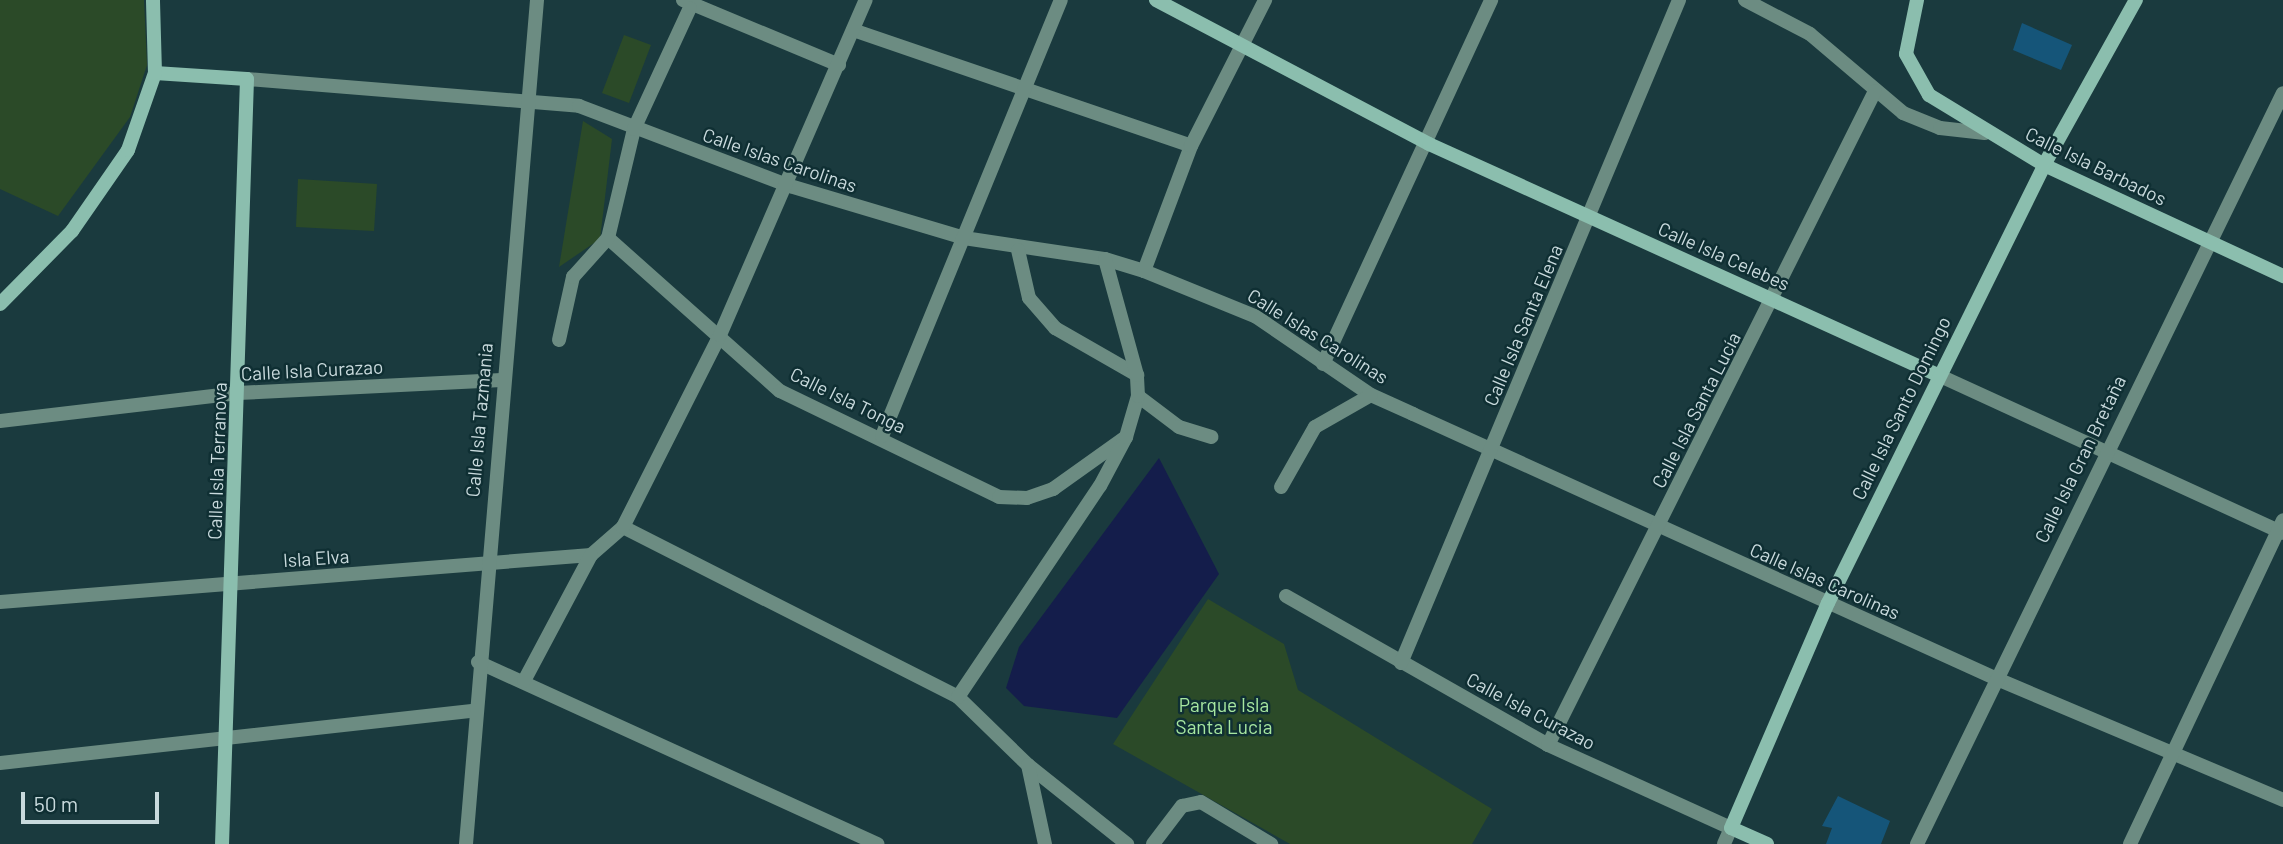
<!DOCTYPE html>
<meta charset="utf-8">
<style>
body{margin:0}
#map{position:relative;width:2283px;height:844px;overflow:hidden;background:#1a3a3e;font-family:Barlow,sans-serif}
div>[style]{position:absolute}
.green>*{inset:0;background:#2b4a28}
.water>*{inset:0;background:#141d4b}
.building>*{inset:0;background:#155579}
.street>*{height:14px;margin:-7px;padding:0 7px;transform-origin:7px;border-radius:7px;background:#6c8c82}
.secondary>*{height:14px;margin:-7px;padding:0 7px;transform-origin:7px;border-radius:7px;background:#8bbeae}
span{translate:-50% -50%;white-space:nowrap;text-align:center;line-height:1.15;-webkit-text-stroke:5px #0f2f33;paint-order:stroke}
.street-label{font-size:19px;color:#c9dadd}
.park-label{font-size:19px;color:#a7e7a0}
.scale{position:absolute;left:21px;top:792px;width:138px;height:32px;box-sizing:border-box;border:4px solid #c9dadd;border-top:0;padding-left:9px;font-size:21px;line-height:24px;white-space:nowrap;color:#c9dadd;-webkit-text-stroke:5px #0f2f33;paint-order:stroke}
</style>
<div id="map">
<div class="green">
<div style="clip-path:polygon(0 0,144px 0,147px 65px,130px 117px,58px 216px,0 189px)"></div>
<div style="clip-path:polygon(624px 35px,651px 45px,629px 103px,602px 93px)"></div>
<div style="clip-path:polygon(583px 121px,612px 139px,600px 239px,559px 267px)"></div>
<div style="clip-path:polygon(298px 179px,377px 184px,374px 231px,296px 227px)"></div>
<div style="clip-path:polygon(1208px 599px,1284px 644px,1298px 690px,1492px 809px,1472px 844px,1290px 844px,1113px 744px)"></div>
</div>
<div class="water">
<div style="clip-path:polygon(1159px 458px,1219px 574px,1117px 718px,1024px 706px,1006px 688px,1019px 647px)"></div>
</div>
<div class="building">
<div style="clip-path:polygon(2022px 23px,2072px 45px,2061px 70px,2013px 50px)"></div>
<div style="clip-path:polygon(1838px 796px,1890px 821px,1881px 844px,1826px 844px,1832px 828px,1822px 826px)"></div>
</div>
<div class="street">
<div style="left:683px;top:0;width:169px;rotate:22.6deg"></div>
<div style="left:1745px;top:0;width:73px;rotate:27.6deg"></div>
<div style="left:1810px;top:34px;width:122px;rotate:40.3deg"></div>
<div style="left:1903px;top:113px;width:40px;rotate:22deg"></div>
<div style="left:1940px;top:128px;width:45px;rotate:6.3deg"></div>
<div style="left:853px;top:30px;width:357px;rotate:18.9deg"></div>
<div style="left:247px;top:79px;width:333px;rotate:4.6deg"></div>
<div style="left:579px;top:106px;width:226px;rotate:20.8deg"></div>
<div style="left:790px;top:186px;width:182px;rotate:16.6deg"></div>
<div style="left:964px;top:238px;width:143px;rotate:8.5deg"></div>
<div style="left:1105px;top:259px;width:41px;rotate:17.1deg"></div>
<div style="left:1144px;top:271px;width:120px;rotate:22.1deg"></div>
<div style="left:1255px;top:316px;width:140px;rotate:34.3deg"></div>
<div style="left:1371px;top:395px;width:46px;rotate:24.3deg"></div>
<div style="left:1413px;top:414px;width:641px;rotate:24.41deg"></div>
<div style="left:1997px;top:679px;width:311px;rotate:22.9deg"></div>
<div style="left:608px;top:238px;width:230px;rotate:41.7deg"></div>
<div style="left:780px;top:391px;width:243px;rotate:25.8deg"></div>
<div style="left:999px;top:497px;width:28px;rotate:2deg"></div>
<div style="left:1027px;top:498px;width:28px;rotate:-19deg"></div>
<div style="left:1053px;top:489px;width:90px;rotate:-35.5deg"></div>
<div style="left:608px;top:238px;width:112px;rotate:-76.6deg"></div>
<div style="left:634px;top:129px;width:133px;rotate:-65.2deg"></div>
<div style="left:1018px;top:250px;width:49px;rotate:77.1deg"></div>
<div style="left:1029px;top:298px;width:40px;rotate:49deg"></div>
<div style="left:1055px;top:328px;width:95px;rotate:29.8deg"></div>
<div style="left:1144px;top:271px;width:134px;rotate:-69.4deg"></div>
<div style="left:1191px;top:146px;width:164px;rotate:-63.1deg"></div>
<div style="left:559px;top:340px;width:65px;rotate:-77.5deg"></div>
<div style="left:573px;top:277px;width:52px;rotate:-48.1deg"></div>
<div style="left:1323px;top:364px;width:401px;rotate:-65.2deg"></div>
<div style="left:1938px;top:375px;width:379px;rotate:24.6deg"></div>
<div style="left:1138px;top:396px;width:51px;rotate:37.1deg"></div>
<div style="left:1179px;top:427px;width:34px;rotate:17deg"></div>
<div style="left:0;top:421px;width:240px;rotate:-6.7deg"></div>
<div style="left:238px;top:393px;width:264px;rotate:-2.8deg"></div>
<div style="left:882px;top:436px;width:471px;rotate:-67.7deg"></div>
<div style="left:1281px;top:487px;width:69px;rotate:-60.5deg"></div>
<div style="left:1315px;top:427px;width:64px;rotate:-29.7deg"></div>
<div style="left:623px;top:527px;width:376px;rotate:26.9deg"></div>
<div style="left:958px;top:697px;width:98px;rotate:44.2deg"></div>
<div style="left:1028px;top:765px;width:127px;rotate:38.6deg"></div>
<div style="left:1286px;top:596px;width:301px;rotate:29.6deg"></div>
<div style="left:1548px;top:745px;width:201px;rotate:24.4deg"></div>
<div style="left:1731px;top:828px;width:17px;rotate:114deg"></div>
<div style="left:0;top:602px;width:593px;rotate:-4.55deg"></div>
<div style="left:591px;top:555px;width:43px;rotate:-41.2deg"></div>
<div style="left:623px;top:527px;width:215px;rotate:-63.2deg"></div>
<div style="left:720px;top:335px;width:365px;rotate:-66.5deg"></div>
<div style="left:478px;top:662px;width:439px;rotate:24.5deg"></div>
<div style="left:1401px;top:663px;width:719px;rotate:-67.25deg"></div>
<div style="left:524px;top:681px;width:143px;rotate:-62deg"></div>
<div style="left:958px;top:697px;width:254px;rotate:-56.1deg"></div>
<div style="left:1100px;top:486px;width:55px;rotate:-62deg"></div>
<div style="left:1126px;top:437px;width:43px;rotate:-73.7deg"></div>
<div style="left:1138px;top:396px;width:21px;rotate:-93deg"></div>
<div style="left:1137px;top:375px;width:120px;rotate:-105.4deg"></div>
<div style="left:1548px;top:745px;width:731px;rotate:-63.43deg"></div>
<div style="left:0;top:763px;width:477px;rotate:-6.3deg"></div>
<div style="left:1028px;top:765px;width:81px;rotate:77.9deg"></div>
<div style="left:466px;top:844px;width:847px;rotate:-85.19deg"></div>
<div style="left:1153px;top:844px;width:48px;rotate:-52.7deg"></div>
<div style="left:1182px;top:806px;width:19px;rotate:-12deg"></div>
<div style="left:1201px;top:802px;width:82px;rotate:31deg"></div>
<div style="left:1917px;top:844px;width:835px;rotate:-64.02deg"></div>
<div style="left:2130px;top:844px;width:358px;rotate:-64.7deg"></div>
</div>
<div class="secondary">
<div style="left:1156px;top:0;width:309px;rotate:27.8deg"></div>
<div style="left:1429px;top:144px;width:559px;rotate:24.41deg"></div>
<div style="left:1917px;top:0;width:55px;rotate:101.5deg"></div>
<div style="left:1906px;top:54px;width:47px;rotate:60.7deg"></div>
<div style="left:1929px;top:95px;width:135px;rotate:31.3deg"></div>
<div style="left:2044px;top:165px;width:264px;rotate:24.9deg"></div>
<div style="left:155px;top:73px;width:92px;rotate:3.7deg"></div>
<div style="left:247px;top:79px;width:765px;rotate:91.87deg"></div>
<div style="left:0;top:304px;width:103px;rotate:-45.4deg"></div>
<div style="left:72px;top:231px;width:98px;rotate:-55.3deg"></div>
<div style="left:128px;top:150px;width:82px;rotate:-70.7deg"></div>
<div style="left:155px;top:73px;width:73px;rotate:-91.6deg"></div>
<div style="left:1767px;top:844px;width:39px;rotate:-156deg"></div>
<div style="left:1731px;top:828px;width:245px;rotate:-66.7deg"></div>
<div style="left:1828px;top:603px;width:488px;rotate:-63.7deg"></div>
<div style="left:2044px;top:165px;width:189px;rotate:-60.9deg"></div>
</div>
<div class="street-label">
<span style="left:780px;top:160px;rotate:19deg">Calle Islas Carolinas</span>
<span style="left:2096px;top:166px;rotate:26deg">Calle Isla Barbados</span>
<span style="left:1724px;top:256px;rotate:24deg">Calle Isla Celebes</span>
<span style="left:1523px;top:325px;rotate:-67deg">Calle Isla Santa Elena</span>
<span style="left:1318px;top:336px;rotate:32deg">Calle Islas Carolinas</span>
<span style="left:312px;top:370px;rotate:-3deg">Calle Isla Curazao</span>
<span style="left:848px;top:400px;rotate:26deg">Calle Isla Tonga</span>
<span style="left:1901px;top:408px;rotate:-64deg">Calle Isla Santo Domingo</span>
<span style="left:1696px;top:410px;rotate:-63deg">Calle Isla Santa Lucía</span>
<span style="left:479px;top:420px;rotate:-85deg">Calle Isla Tazmania</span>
<span style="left:2080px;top:459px;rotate:-64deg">Calle Isla Gran Bretaña</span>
<span style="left:217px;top:461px;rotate:-88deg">Calle Isla Terranova</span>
<span style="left:316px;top:558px;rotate:-4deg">Isla Elva</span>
<span style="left:1825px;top:581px;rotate:24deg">Calle Islas Carolinas</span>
<span style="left:1531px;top:711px;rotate:28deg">Calle Isla Curazao</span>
</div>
<div class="park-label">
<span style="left:1224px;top:716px">Parque Isla<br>Santa Lucia</span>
</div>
<div class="scale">50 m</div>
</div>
